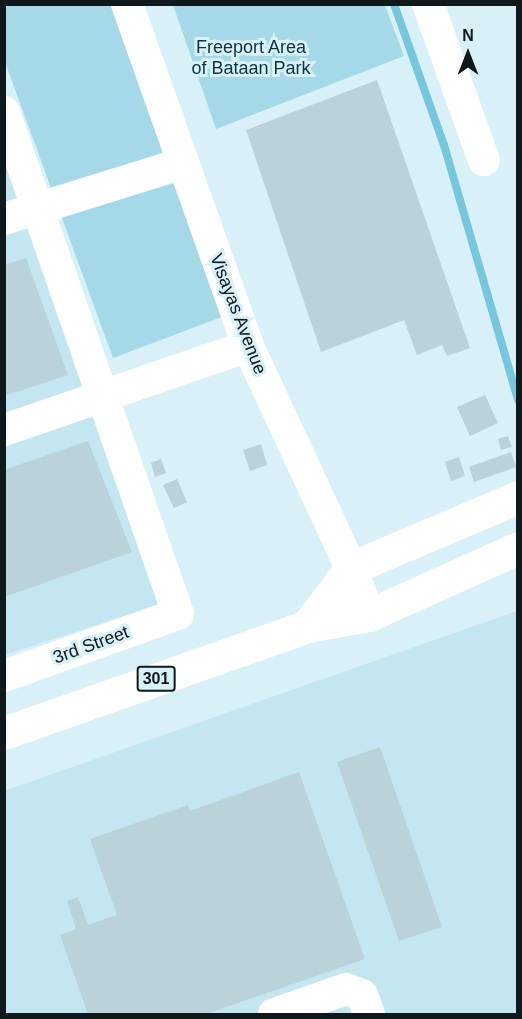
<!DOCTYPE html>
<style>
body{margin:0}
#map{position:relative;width:522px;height:1019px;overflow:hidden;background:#d8f0f8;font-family:Helvetica,sans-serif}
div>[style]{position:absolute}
.built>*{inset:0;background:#c4e6f0}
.green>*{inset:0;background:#a6d9e7}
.stream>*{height:8px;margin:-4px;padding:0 4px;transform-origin:4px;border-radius:4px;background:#77c6db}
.building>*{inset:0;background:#bad2d9}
.minor>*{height:32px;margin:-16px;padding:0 16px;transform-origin:16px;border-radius:16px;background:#fff}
.major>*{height:33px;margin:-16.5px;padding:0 16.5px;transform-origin:16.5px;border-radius:16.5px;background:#fff}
span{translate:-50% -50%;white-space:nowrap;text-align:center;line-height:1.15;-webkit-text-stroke:6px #d8f0f8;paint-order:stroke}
.shield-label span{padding:2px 4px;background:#d8f0f8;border:2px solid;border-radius:4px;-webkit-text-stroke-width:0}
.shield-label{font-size:16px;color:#0f181a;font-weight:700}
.park-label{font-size:18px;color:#0d343d}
.street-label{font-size:18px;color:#0f181a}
.frame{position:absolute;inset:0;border:6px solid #0f181a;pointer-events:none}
.north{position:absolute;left:438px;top:24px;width:60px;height:60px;-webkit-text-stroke:4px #d8f0f8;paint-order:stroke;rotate:0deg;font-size:16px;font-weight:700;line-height:24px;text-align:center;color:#0f181a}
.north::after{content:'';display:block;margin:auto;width:21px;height:27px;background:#0f181a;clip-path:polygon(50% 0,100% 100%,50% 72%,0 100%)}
</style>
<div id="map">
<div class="built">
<div style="clip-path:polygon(4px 140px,163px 603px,5px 655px,4px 655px)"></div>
<div style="clip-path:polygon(517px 611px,517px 1014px,5px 1014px,4px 791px)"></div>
</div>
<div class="green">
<div style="clip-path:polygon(5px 5px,118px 5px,227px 315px,113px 358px,5px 62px)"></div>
<div style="clip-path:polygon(173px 5px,385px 5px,404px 56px,216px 129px)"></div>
</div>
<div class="stream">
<div style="left:394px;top:4px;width:150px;rotate:70.5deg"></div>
<div style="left:444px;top:145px;width:266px;rotate:73.8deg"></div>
</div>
<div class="building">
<div style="clip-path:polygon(377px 80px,470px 348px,447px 356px,442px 345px,417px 355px,404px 320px,321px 352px,246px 130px)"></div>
<div style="clip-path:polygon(26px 258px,68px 375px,4px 396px,4px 265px)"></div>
<div style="clip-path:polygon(485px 395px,498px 423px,470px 436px,457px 407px)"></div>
<div style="clip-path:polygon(508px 436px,512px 447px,501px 450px,498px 439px)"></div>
<div style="clip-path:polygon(88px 441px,132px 552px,4px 597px,4px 470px)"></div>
<div style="clip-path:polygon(261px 444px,267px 465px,250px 471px,243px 450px)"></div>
<div style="clip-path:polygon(511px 452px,516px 467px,474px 482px,469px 467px)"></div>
<div style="clip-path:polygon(459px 457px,465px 476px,451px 481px,445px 462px)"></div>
<div style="clip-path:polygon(161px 459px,166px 473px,155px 477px,151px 463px)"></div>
<div style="clip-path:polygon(177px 479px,187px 502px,174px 508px,163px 485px)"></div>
<div style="clip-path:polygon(380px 747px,442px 927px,399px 941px,337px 762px)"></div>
<div style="clip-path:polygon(299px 772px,365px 959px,206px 1014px,88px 1014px,60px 935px,76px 929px,67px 901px,78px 897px,88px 925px,117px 915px,90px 839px,188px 805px,190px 811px)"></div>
</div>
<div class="minor">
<div style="left:127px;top:4px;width:363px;rotate:70.5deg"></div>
<div style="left:248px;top:346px;width:245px;rotate:65.1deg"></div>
<div style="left:351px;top:568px;width:50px;rotate:69deg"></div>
<div style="left:428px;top:4px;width:166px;rotate:70.3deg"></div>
<div style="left:4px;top:112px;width:531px;rotate:70.88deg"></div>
<div style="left:178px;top:614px;width:185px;rotate:160.4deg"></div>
<div style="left:4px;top:219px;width:185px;rotate:-17.3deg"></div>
<div style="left:4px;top:430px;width:258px;rotate:-19deg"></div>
<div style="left:274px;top:1014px;width:76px;rotate:-19.1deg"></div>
<div style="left:346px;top:989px;width:17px;rotate:21deg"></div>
<div style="left:362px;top:995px;width:20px;rotate:70deg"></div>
</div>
<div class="major">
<div style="left:307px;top:626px;width:73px;rotate:-52.8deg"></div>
<div style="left:351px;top:568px;width:181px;rotate:-23deg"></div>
<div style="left:4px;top:733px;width:321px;rotate:-19.4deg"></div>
<div style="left:307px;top:626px;width:63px;rotate:-10.1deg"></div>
<div style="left:369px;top:615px;width:163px;rotate:-24.2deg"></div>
</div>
<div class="shield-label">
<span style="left:156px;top:679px">301</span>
</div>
<div class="park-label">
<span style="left:251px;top:58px">Freeport Area<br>of Bataan Park</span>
</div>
<div class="street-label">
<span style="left:238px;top:314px;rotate:69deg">Visayas Avenue</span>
<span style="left:91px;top:645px;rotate:-20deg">3rd Street</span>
</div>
<div class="frame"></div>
<div class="north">N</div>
</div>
